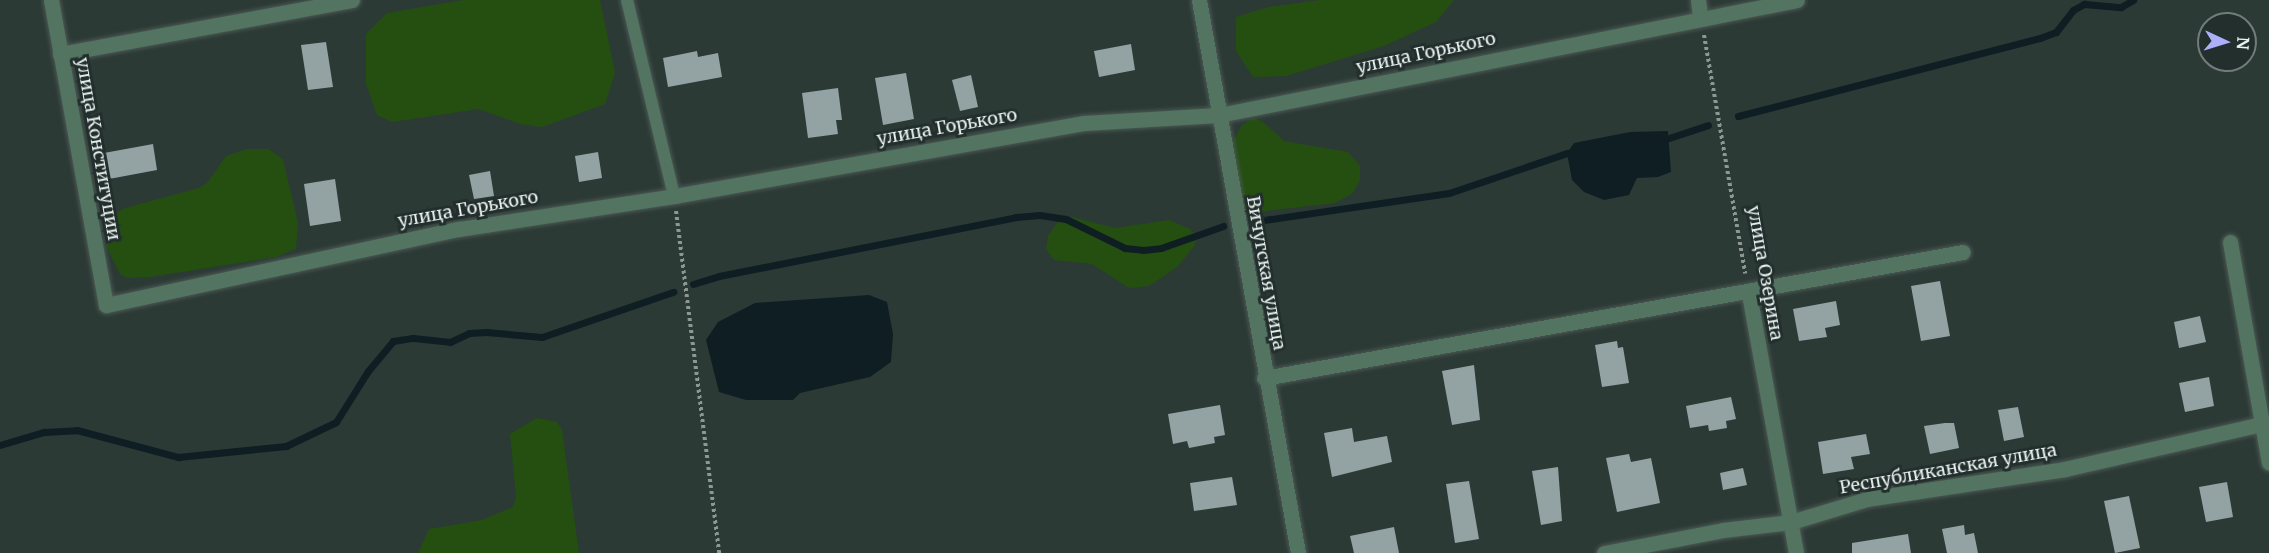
<!DOCTYPE html>
<meta charset="utf-8">
<style>
body{margin:0}
#map{position:relative;width:2269px;height:553px;overflow:hidden;background:#2c3a36;font-family:Merriweather,serif}
div>[style]{position:absolute}
.green>*{inset:0;background:#244f10}
.water>*{inset:0;background:#0f1e23}
.stream>*{height:7px;margin:-3.5px;padding:0 3.5px;transform-origin:3.5px;border-radius:3.5px;background:#0f1e23}
.building>*{inset:0;background:#93a3a4}
.path>*{height:4px;margin-top:-2px;transform-origin:0;background:repeating-linear-gradient(90deg,#8d9895 0 3px,transparent 0 6px)}
.roads{filter:drop-shadow(0 0 2px #4b5854) drop-shadow(0 0 2px #4b5854)}
.service>*{height:12px;margin:-6px;padding:0 6px;transform-origin:6px;border-radius:6px;background:#527460}
.minor>*{height:15px;margin:-7.5px;padding:0 7.5px;transform-origin:7.5px;border-radius:7.5px;background:#527460}
span{translate:-50% -50%;white-space:nowrap;text-align:center;line-height:1.15;-webkit-text-stroke:6px #222f2c;paint-order:stroke}
.street-label{font-size:18px;color:#ebf3f1}
.north{position:absolute;left:2197px;top:12px;width:60px;height:60px;box-sizing:border-box;background:#222f2c;border:2px solid #727d7b;border-radius:50%;rotate:94deg;font-size:16px;font-weight:700;line-height:24px;text-align:center;color:#ebf3f1}
.north::after{content:'';display:block;margin:auto;width:21px;height:27px;background:#adaffb;clip-path:polygon(50% 0,100% 100%,50% 72%,0 100%)}
</style>
<div id="map">
<div class="green">
<div style="clip-path:polygon(463px 0,600px 0,615px 73px,605px 104px,542px 127px,520px 124px,479px 109px,392px 122px,377px 115px,366px 84px,366px 34px,387px 13px)"></div>
<div style="clip-path:polygon(1320px 0,1454px 0,1436px 22px,1384px 46px,1286px 76px,1253px 77px,1236px 51px,1236px 17px,1268px 7px)"></div>
<div style="clip-path:polygon(1253px 118px,1262px 121px,1284px 141px,1348px 152px,1360px 166px,1360px 180px,1353px 193px,1335px 203px,1258px 212px,1243px 208px,1233px 141px,1242px 125px)"></div>
<div style="clip-path:polygon(247px 149px,268px 149px,283px 159px,298px 223px,296px 249px,276px 257px,150px 277px,128px 278px,120px 274px,106px 246px,111px 216px,125px 208px,199px 188px,207px 183px,226px 156px)"></div>
<div style="clip-path:polygon(1072px 217px,1115px 228px,1169px 220px,1190px 229px,1196px 237px,1195px 245px,1177px 267px,1149px 286px,1129px 288px,1092px 264px,1054px 260px,1046px 249px,1048px 236px,1057px 223px)"></div>
<div style="clip-path:polygon(537px 418px,557px 422px,562px 430px,579px 553px,418px 553px,429px 529px,482px 520px,513px 507px,516px 497px,510px 434px)"></div>
</div>
<div class="water">
<div style="clip-path:polygon(1668px 131px,1671px 172px,1658px 177px,1637px 178px,1629px 195px,1604px 200px,1584px 192px,1572px 180px,1567px 153px,1574px 143px,1630px 132px)"></div>
<div style="clip-path:polygon(869px 295px,887px 302px,893px 334px,891px 362px,870px 377px,800px 393px,793px 400px,746px 400px,719px 392px,706px 340px,718px 322px,755px 303px)"></div>
</div>
<div class="stream">
<div style="left:1738px;top:116px;width:312px;rotate:-14.5deg"></div>
<div style="left:2040px;top:38px;width:17px;rotate:-21deg"></div>
<div style="left:2056px;top:32px;width:28px;rotate:-52deg"></div>
<div style="left:2073px;top:10px;width:13px;rotate:-29deg"></div>
<div style="left:2084px;top:4px;width:37px;rotate:5deg"></div>
<div style="left:2121px;top:7px;width:14px;rotate:-30deg"></div>
<div style="left:1669px;top:138px;width:41px;rotate:-18.4deg"></div>
<div style="left:1257px;top:221px;width:194px;rotate:-8.3deg"></div>
<div style="left:1449px;top:193px;width:125px;rotate:-18.7deg"></div>
<div style="left:693px;top:284px;width:27px;rotate:-17deg"></div>
<div style="left:719px;top:276px;width:303px;rotate:-11.2deg"></div>
<div style="left:1016px;top:217px;width:24px;rotate:-5deg"></div>
<div style="left:1040px;top:215px;width:26px;rotate:9deg"></div>
<div style="left:1066px;top:219px;width:66px;rotate:26.2deg"></div>
<div style="left:1125px;top:248px;width:18px;rotate:6deg"></div>
<div style="left:1143px;top:250px;width:18px;rotate:-6deg"></div>
<div style="left:1161px;top:248px;width:66px;rotate:-19.5deg"></div>
<div style="left:0;top:445px;width:46px;rotate:-16.5deg"></div>
<div style="left:44px;top:432px;width:33px;rotate:-3deg"></div>
<div style="left:77px;top:430px;width:105px;rotate:15deg"></div>
<div style="left:178px;top:457px;width:109px;rotate:-5.8deg"></div>
<div style="left:286px;top:446px;width:55px;rotate:-25.6deg"></div>
<div style="left:336px;top:422px;width:60px;rotate:-57.9deg"></div>
<div style="left:368px;top:371px;width:39px;rotate:-50deg"></div>
<div style="left:393px;top:341px;width:20px;rotate:-9deg"></div>
<div style="left:413px;top:338px;width:37px;rotate:6deg"></div>
<div style="left:450px;top:342px;width:21px;rotate:-25deg"></div>
<div style="left:469px;top:333px;width:17px;rotate:-3deg"></div>
<div style="left:486px;top:332px;width:56px;rotate:5.1deg"></div>
<div style="left:542px;top:337px;width:139px;rotate:-19deg"></div>
</div>
<div class="building">
<div style="clip-path:polygon(326px 42px,333px 87px,308px 90px,301px 45px)"></div>
<div style="clip-path:polygon(1131px 44px,1135px 70px,1099px 77px,1094px 51px)"></div>
<div style="clip-path:polygon(697px 51px,698px 57px,718px 53px,722px 77px,668px 87px,663px 58px)"></div>
<div style="clip-path:polygon(906px 73px,914px 119px,883px 125px,875px 78px)"></div>
<div style="clip-path:polygon(971px 75px,978px 107px,960px 111px,952px 80px)"></div>
<div style="clip-path:polygon(838px 88px,842px 120px,836px 120px,838px 134px,808px 138px,802px 93px)"></div>
<div style="clip-path:polygon(153px 144px,157px 170px,109px 179px,104px 153px)"></div>
<div style="clip-path:polygon(598px 152px,602px 178px,579px 182px,575px 156px)"></div>
<div style="clip-path:polygon(490px 171px,494px 196px,474px 199px,469px 175px)"></div>
<div style="clip-path:polygon(335px 179px,341px 221px,310px 226px,304px 184px)"></div>
<div style="clip-path:polygon(1940px 281px,1950px 336px,1921px 341px,1911px 286px)"></div>
<div style="clip-path:polygon(1836px 301px,1840px 325px,1825px 328px,1827px 337px,1799px 341px,1793px 309px)"></div>
<div style="clip-path:polygon(2200px 316px,2206px 342px,2179px 348px,2174px 322px)"></div>
<div style="clip-path:polygon(1617px 341px,1618px 348px,1623px 347px,1629px 383px,1602px 387px,1595px 345px)"></div>
<div style="clip-path:polygon(1474px 365px,1480px 420px,1452px 425px,1442px 371px)"></div>
<div style="clip-path:polygon(2209px 377px,2214px 406px,2185px 412px,2179px 383px)"></div>
<div style="clip-path:polygon(1731px 397px,1736px 419px,1726px 421px,1727px 428px,1709px 431px,1708px 425px,1690px 428px,1686px 406px)"></div>
<div style="clip-path:polygon(1220px 405px,1225px 435px,1214px 437px,1215px 443px,1189px 448px,1187px 441px,1173px 444px,1168px 414px)"></div>
<div style="clip-path:polygon(2018px 407px,2024px 437px,2004px 441px,1998px 410px)"></div>
<div style="clip-path:polygon(1945px 423px,1954px 423px,1959px 448px,1930px 454px,1924px 426px)"></div>
<div style="clip-path:polygon(1352px 428px,1354px 442px,1387px 436px,1392px 462px,1332px 477px,1324px 433px)"></div>
<div style="clip-path:polygon(1866px 434px,1870px 454px,1851px 457px,1854px 469px,1823px 474px,1818px 442px)"></div>
<div style="clip-path:polygon(1629px 454px,1631px 462px,1651px 458px,1660px 503px,1617px 512px,1606px 458px)"></div>
<div style="clip-path:polygon(1558px 467px,1562px 521px,1541px 525px,1532px 471px)"></div>
<div style="clip-path:polygon(1743px 468px,1747px 485px,1723px 490px,1720px 473px)"></div>
<div style="clip-path:polygon(1232px 477px,1237px 505px,1194px 511px,1190px 483px)"></div>
<div style="clip-path:polygon(1469px 481px,1479px 539px,1455px 543px,1446px 484px)"></div>
<div style="clip-path:polygon(2227px 482px,2233px 517px,2206px 522px,2199px 487px)"></div>
<div style="clip-path:polygon(2129px 496px,2140px 548px,2115px 553px,2104px 501px)"></div>
<div style="clip-path:polygon(1964px 525px,1965px 535px,1974px 533px,1978px 553px,1947px 553px,1942px 529px)"></div>
<div style="clip-path:polygon(1394px 527px,1399px 553px,1354px 553px,1350px 536px)"></div>
<div style="clip-path:polygon(1908px 534px,1911px 553px,1852px 553px,1852px 543px)"></div>
</div>
<div class="path">
<div style="left:1704px;top:35px;width:242px;rotate:80.2deg"></div>
<div style="left:676px;top:211px;width:345px;rotate:82.8deg"></div>
</div>
<div class="roads">
<div class="service">
<div style="left:627px;top:0;width:202px;rotate:76.5deg"></div>
</div>
<div class="minor">
<div style="left:51px;top:0;width:310px;rotate:79.8deg"></div>
<div style="left:106px;top:305px;width:361px;rotate:-12.2deg"></div>
<div style="left:459px;top:229px;width:218px;rotate:-8.7deg"></div>
<div style="left:674px;top:196px;width:415px;rotate:-10.1deg"></div>
<div style="left:1083px;top:123px;width:136px;rotate:-3.4deg"></div>
<div style="left:1219px;top:115px;width:589px;rotate:-11.25deg"></div>
<div style="left:1199px;top:0;width:562px;rotate:79.85deg"></div>
<div style="left:1698px;top:0;width:17px;rotate:83deg"></div>
<div style="left:60px;top:54px;width:297px;rotate:-10.5deg"></div>
<div style="left:2230px;top:242px;width:224px;rotate:80deg"></div>
<div style="left:1749px;top:294px;width:263px;rotate:79.7deg"></div>
<div style="left:1264px;top:378px;width:710px;rotate:-10.22deg"></div>
<div style="left:1604px;top:553px;width:121px;rotate:-10.9deg"></div>
<div style="left:1723px;top:530px;width:68px;rotate:-6.7deg"></div>
<div style="left:1791px;top:522px;width:79px;rotate:-16.8deg"></div>
<div style="left:1867px;top:499px;width:200px;rotate:-8.6deg"></div>
<div style="left:2065px;top:469px;width:202px;rotate:-12.9deg"></div>
</div>
</div>
<div class="street-label">
<span style="left:1426px;top:53px;rotate:-12deg">улица Горького</span>
<span style="left:947px;top:127px;rotate:-10deg">улица Горького</span>
<span style="left:98px;top:149px;rotate:80deg">улица Конституции</span>
<span style="left:468px;top:209px;rotate:-10deg">улица Горького</span>
<span style="left:1266px;top:273px;rotate:80deg">Вичугская улица</span>
<span style="left:1765px;top:273px;rotate:80deg">улица Озерина</span>
<span style="left:1948px;top:469px;rotate:-10deg">Республиканская улица</span>
</div>
<div class="north">N</div>
</div>
